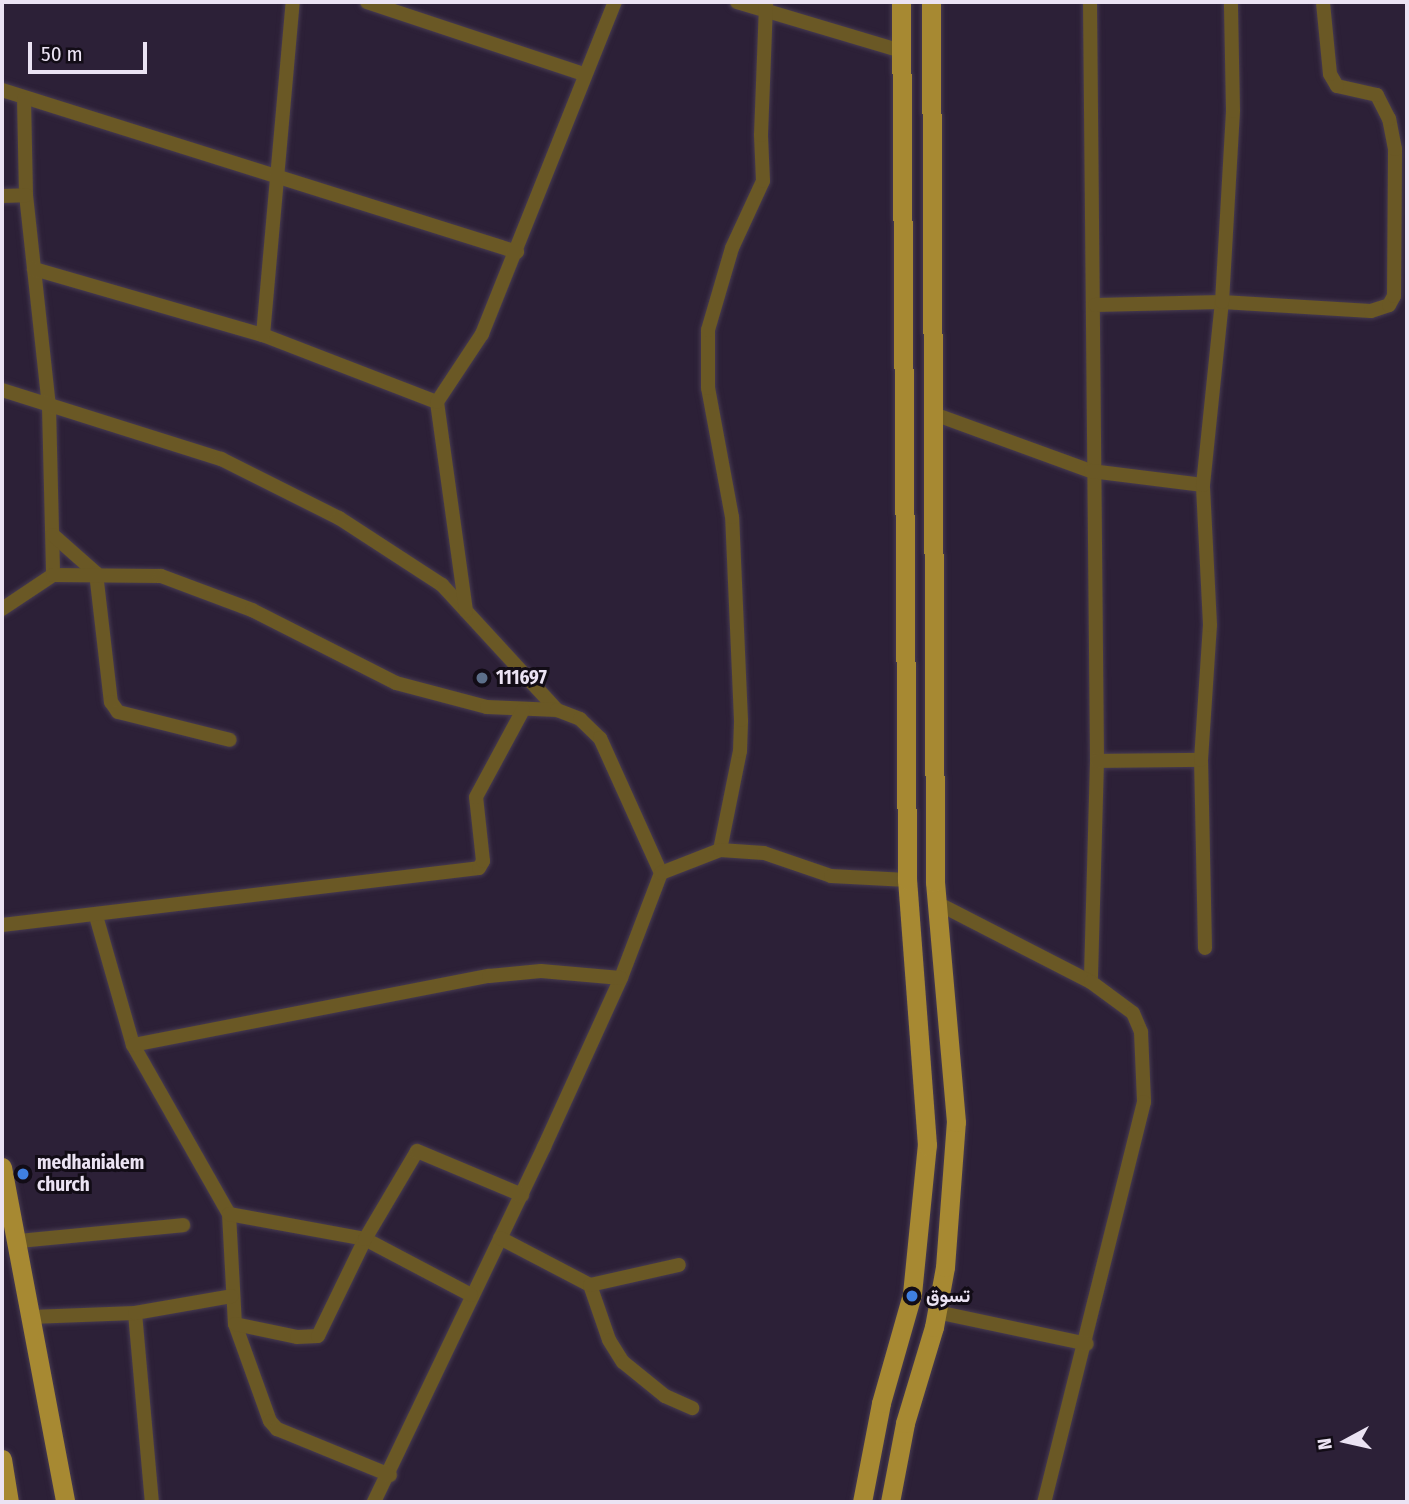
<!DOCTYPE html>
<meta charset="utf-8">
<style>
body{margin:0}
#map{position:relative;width:1409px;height:1504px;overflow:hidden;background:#2c2037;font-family:"Fira Sans Condensed",Vazirmatn,sans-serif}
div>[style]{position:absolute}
.roads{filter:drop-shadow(0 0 2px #473b51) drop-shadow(0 0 2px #473b51)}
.minor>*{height:14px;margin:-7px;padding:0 7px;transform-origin:7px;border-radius:7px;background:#6a5825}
.primary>*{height:19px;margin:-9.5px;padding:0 9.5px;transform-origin:9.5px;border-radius:9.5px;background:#a78932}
.dots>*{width:19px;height:19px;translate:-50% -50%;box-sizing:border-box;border:4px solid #120c16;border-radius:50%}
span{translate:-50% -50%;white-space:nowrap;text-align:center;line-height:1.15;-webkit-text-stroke:6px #120c16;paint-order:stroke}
.poi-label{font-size:19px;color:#ebe3f3;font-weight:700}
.left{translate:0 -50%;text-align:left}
.frame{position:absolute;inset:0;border:4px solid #ebe3f3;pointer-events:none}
.north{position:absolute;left:1311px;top:1406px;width:70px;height:70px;-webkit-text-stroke:5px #120c16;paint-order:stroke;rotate:262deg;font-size:19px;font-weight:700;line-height:28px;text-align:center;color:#ebe3f3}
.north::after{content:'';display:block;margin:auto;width:24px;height:32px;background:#ebe3f3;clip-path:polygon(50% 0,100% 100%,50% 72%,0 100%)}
.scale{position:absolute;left:28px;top:42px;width:119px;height:32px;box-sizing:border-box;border:4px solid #ebe3f3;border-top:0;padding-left:9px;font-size:21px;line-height:24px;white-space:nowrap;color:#ebe3f3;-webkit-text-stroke:5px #120c16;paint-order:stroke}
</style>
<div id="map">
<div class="roads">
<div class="minor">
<div style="left:367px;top:2px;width:228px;rotate:18.4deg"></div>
<div style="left:737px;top:2px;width:171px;rotate:16.6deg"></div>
<div style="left:1090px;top:2px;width:759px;rotate:89.47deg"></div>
<div style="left:1097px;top:761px;width:221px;rotate:91.6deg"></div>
<div style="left:2px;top:90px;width:540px;rotate:17.46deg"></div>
<div style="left:24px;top:99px;width:96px;rotate:88.8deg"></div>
<div style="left:26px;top:195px;width:213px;rotate:83.8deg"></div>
<div style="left:49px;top:407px;width:168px;rotate:88.6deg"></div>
<div style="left:2px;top:196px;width:24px;rotate:-2deg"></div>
<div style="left:34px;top:269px;width:238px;rotate:16.1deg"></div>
<div style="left:263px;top:335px;width:186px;rotate:21.1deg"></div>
<div style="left:1095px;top:305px;width:127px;rotate:-1.4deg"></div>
<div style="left:1222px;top:302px;width:149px;rotate:3.5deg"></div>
<div style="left:1371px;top:311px;width:19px;rotate:-18deg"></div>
<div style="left:1389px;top:305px;width:10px;rotate:-61deg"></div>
<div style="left:1394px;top:296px;width:147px;rotate:-89.6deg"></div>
<div style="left:1395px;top:149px;width:31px;rotate:-101deg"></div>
<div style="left:1389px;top:119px;width:27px;rotate:-117deg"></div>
<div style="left:1377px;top:95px;width:41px;rotate:-167.3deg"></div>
<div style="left:1337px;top:86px;width:14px;rotate:-120deg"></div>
<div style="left:1330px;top:74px;width:72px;rotate:-95.6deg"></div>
<div style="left:263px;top:335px;width:334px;rotate:-84.9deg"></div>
<div style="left:2px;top:390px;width:230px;rotate:17.5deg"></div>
<div style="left:221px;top:459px;width:132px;rotate:26.6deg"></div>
<div style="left:339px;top:518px;width:123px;rotate:33deg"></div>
<div style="left:442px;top:585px;width:170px;rotate:47.4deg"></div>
<div style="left:934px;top:414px;width:167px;rotate:20deg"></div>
<div style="left:1091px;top:471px;width:113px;rotate:7.1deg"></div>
<div style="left:53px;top:535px;width:57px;rotate:41.5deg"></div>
<div style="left:96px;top:573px;width:130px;rotate:83.4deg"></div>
<div style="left:111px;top:702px;width:12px;rotate:55deg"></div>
<div style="left:118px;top:712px;width:115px;rotate:14deg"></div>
<div style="left:2px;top:609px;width:61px;rotate:-33.7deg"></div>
<div style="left:53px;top:575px;width:108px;rotate:0.5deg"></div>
<div style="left:161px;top:576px;width:97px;rotate:20.5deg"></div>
<div style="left:252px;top:610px;width:161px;rotate:26.9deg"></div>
<div style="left:396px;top:683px;width:94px;rotate:14.8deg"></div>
<div style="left:487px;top:707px;width:70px;rotate:2.5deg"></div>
<div style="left:557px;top:710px;width:25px;rotate:21deg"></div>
<div style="left:580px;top:719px;width:28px;rotate:44deg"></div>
<div style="left:600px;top:738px;width:148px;rotate:65.7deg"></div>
<div style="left:661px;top:873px;width:112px;rotate:110.9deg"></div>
<div style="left:621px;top:978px;width:186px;rotate:114.5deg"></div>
<div style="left:544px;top:1147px;width:394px;rotate:115.6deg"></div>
<div style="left:466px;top:611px;width:211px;rotate:-97.9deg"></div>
<div style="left:437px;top:402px;width:82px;rotate:-56.5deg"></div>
<div style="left:482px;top:334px;width:358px;rotate:-68.2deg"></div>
<div style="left:1097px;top:761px;width:104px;rotate:-0.6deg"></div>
<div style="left:720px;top:850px;width:101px;rotate:-78.6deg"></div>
<div style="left:740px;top:751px;width:31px;rotate:-88deg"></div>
<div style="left:741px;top:720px;width:203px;rotate:-92.5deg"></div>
<div style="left:732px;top:517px;width:131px;rotate:-100.5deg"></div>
<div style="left:708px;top:388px;width:58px;rotate:-90deg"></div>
<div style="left:708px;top:330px;width:85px;rotate:-73.7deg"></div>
<div style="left:732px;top:248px;width:74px;rotate:-65.2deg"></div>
<div style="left:763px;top:181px;width:46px;rotate:-92.5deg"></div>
<div style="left:761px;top:135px;width:133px;rotate:-87.8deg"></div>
<div style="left:661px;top:873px;width:63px;rotate:-21.3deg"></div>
<div style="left:720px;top:850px;width:44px;rotate:3.9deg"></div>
<div style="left:764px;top:853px;width:71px;rotate:18.9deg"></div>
<div style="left:831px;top:876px;width:76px;rotate:3deg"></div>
<div style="left:937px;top:903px;width:173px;rotate:27.2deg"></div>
<div style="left:1091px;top:982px;width:52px;rotate:36.4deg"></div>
<div style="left:1133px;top:1013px;width:21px;rotate:67deg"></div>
<div style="left:1141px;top:1032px;width:70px;rotate:87.5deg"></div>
<div style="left:1144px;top:1102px;width:412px;rotate:104deg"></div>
<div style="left:96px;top:916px;width:134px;rotate:74deg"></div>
<div style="left:133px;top:1045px;width:194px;rotate:60.4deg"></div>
<div style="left:229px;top:1214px;width:110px;rotate:86.9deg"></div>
<div style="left:235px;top:1324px;width:103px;rotate:70.2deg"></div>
<div style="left:270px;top:1421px;width:11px;rotate:49deg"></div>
<div style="left:277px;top:1429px;width:122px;rotate:22.2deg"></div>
<div style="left:2px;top:925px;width:480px;rotate:-6.8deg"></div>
<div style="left:479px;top:868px;width:8px;rotate:-60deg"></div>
<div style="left:483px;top:861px;width:64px;rotate:-96.2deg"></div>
<div style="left:476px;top:797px;width:99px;rotate:-61.6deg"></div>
<div style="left:1205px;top:948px;width:188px;rotate:-91.2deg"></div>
<div style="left:1201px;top:760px;width:135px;rotate:-86.2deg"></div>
<div style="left:1210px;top:625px;width:140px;rotate:-92.9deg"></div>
<div style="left:1203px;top:485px;width:184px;rotate:-84.1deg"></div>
<div style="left:1222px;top:302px;width:191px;rotate:-86.7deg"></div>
<div style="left:1233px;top:111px;width:109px;rotate:-91.1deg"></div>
<div style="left:133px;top:1045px;width:363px;rotate:-11deg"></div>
<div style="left:489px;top:976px;width:52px;rotate:-5.5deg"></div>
<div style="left:541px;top:971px;width:80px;rotate:5deg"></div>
<div style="left:229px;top:1214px;width:138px;rotate:10.4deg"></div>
<div style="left:365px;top:1239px;width:120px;rotate:27.8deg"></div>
<div style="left:500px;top:1238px;width:102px;rotate:27.6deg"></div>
<div style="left:590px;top:1285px;width:58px;rotate:70.9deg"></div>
<div style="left:609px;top:1340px;width:26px;rotate:58deg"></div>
<div style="left:623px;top:1362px;width:54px;rotate:39deg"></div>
<div style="left:665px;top:1396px;width:30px;rotate:24deg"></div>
<div style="left:18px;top:1241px;width:166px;rotate:-5.5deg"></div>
<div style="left:590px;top:1285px;width:91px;rotate:-12.7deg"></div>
<div style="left:937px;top:1312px;width:153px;rotate:12deg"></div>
<div style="left:135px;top:1313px;width:190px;rotate:84.9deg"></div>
<div style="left:31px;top:1317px;width:104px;rotate:-2.2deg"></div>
<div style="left:135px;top:1313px;width:98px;rotate:-9.9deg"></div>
<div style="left:235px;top:1324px;width:63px;rotate:11.8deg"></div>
<div style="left:297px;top:1337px;width:21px;rotate:-3deg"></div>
<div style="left:318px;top:1336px;width:108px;rotate:-64.1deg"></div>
<div style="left:365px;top:1239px;width:102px;rotate:-59.4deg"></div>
<div style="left:417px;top:1151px;width:114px;rotate:22.7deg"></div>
</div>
<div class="primary">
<div style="left:2px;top:1167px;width:341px;rotate:79.3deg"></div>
<div style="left:2px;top:1459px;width:44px;rotate:80.8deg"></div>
<div style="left:862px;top:1502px;width:101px;rotate:-79.1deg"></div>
<div style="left:881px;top:1403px;width:113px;rotate:-74.1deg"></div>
<div style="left:912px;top:1294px;width:150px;rotate:-84.3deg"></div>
<div style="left:927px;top:1145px;width:266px;rotate:-94.3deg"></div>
<div style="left:907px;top:880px;width:878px;rotate:-90.39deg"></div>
<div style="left:890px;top:1502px;width:80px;rotate:-79.2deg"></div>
<div style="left:905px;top:1423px;width:100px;rotate:-73.2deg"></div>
<div style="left:934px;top:1327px;width:61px;rotate:-79.6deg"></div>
<div style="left:945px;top:1267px;width:145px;rotate:-85.7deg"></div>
<div style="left:956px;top:1122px;width:241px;rotate:-95deg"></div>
<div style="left:935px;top:882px;width:880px;rotate:-90.26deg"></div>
</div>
</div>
<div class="dots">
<div style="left:482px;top:678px;background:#5c6f8a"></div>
<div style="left:23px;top:1174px;background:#3f7fe0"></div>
<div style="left:912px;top:1296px;background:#3f7fe0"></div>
</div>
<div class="poi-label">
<span class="left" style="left:496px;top:678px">111697</span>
<span class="left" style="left:37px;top:1174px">medhanialem<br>church</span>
<span class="left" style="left:926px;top:1296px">تسوق</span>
</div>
<div class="frame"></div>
<div class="north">N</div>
<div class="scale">50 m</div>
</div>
